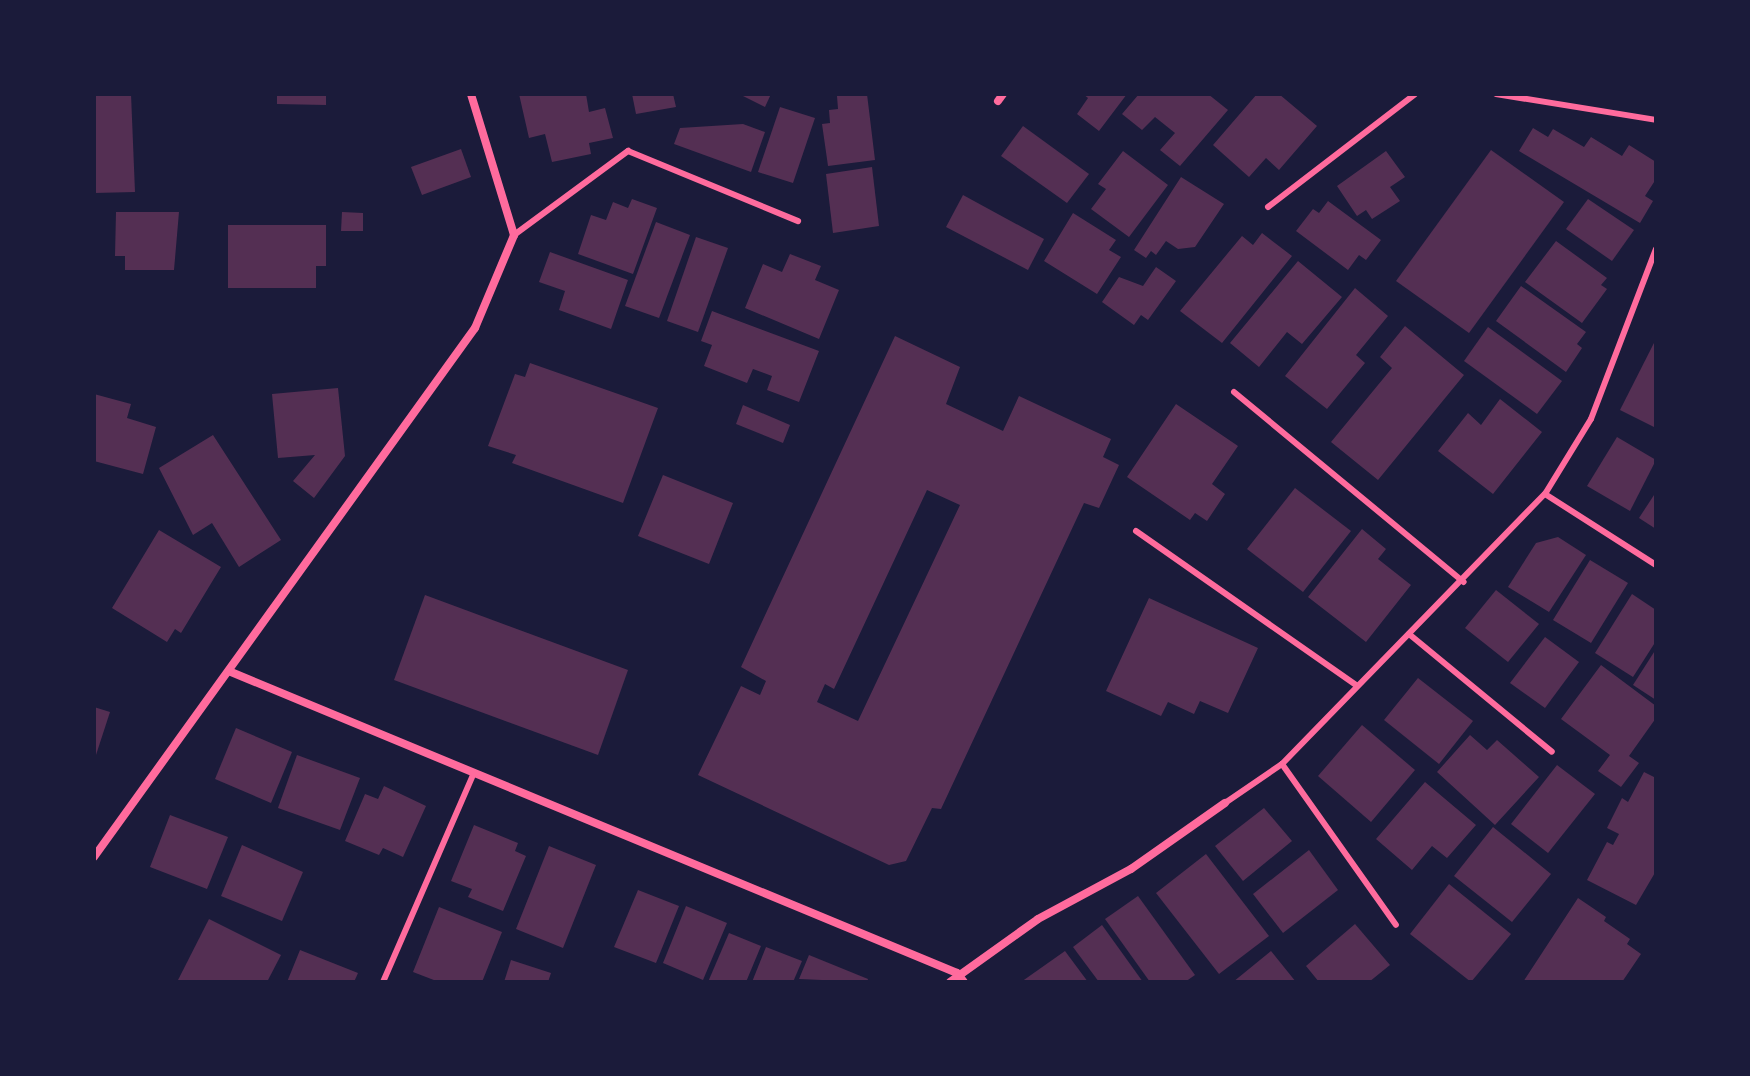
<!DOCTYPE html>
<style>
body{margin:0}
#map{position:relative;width:1750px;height:1076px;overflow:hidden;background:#1b1b3a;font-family:"Titillium Web",sans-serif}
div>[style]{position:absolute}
.building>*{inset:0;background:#542f53}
.service>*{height:6px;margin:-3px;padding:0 3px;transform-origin:3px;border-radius:3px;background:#ff6b9d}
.minor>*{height:8px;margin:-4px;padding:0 4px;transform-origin:4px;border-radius:4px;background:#ff6b9d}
span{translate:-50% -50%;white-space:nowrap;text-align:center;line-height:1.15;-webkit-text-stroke:6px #1b1b3a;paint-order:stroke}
.frame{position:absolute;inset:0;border:96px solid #1b1b3a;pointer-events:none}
</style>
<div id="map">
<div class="building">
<div style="clip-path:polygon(94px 94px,131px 94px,135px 192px,94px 193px)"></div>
<div style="clip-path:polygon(277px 94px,326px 94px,326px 105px,277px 104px)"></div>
<div style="clip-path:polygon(519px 94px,586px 94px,589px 112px,605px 108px,613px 138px,589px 143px,591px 154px,552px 162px,545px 134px,529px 138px)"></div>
<div style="clip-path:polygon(632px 94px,673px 94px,676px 107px,636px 114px)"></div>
<div style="clip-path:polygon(739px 94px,771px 94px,765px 107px)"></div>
<div style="clip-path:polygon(867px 94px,875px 160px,828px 166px,822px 124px,830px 123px,829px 110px,838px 109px,837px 96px)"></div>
<div style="clip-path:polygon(1083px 94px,1127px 94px,1099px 131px,1077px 114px,1088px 98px)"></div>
<div style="clip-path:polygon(1139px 94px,1208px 94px,1228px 110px,1180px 166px,1160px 150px,1175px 133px,1155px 117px,1142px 130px,1122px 114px)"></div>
<div style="clip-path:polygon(1257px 94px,1279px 94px,1317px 126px,1279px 170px,1266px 158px,1249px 177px,1213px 145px)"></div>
<div style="clip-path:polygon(780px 107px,815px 118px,793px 183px,758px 172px)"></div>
<div style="clip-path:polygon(743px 124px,765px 132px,751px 172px,674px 144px,680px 128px)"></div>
<div style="clip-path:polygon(1023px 126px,1089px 174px,1067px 203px,1001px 156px)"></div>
<div style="clip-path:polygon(1533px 128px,1548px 137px,1553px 129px,1584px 147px,1591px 137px,1622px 156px,1629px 145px,1656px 162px,1656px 179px,1645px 196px,1653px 201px,1640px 223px,1519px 151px)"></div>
<div style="clip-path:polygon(461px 149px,471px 177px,422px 195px,411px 167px)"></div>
<div style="clip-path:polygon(1491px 150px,1564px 202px,1469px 333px,1396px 281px)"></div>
<div style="clip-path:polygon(1123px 151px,1168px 185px,1129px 237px,1091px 209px,1106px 189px,1098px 184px)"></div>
<div style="clip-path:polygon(1386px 151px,1405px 177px,1390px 187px,1400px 201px,1372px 219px,1366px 210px,1357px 216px,1337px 186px)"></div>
<div style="clip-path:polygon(872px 167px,879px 226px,833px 233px,826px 174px)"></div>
<div style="clip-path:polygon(1181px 177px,1224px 204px,1195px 247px,1178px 249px,1166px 241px,1156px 255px,1151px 251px,1146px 258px,1134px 250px)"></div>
<div style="clip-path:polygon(963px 195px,1044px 239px,1028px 270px,946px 227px)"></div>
<div style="clip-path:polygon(632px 199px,657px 208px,633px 274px,578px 254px,591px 215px,606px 220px,613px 202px,628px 208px)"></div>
<div style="clip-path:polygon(1588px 199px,1634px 230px,1612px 261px,1566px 229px)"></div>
<div style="clip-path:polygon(1328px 201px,1381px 240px,1366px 260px,1359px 255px,1348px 270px,1296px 231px,1313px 209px,1319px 213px)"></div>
<div style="clip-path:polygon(116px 212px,179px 212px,174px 270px,125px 270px,125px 256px,115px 256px)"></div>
<div style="clip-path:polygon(342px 212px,363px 213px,363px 231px,341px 231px)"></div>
<div style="clip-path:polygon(1073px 213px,1116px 240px,1109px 250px,1121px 257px,1097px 294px,1044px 261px)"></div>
<div style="clip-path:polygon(656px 222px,690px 235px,659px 318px,625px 306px)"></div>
<div style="clip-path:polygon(228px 225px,326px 225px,326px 266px,316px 266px,316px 288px,228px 288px)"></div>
<div style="clip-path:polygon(1262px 233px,1292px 256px,1222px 343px,1180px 311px,1242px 236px,1253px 245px)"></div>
<div style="clip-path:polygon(696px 237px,728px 248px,698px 332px,667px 321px)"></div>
<div style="clip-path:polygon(1556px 241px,1607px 278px,1601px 285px,1607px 289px,1582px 323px,1525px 282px)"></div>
<div style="clip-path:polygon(550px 252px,628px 280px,611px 329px,559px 310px,565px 291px,539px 282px)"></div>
<div style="clip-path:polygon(790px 254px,821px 266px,815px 280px,839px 290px,819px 339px,745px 308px,763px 264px,782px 272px)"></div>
<div style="clip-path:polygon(1298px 261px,1342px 297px,1302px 344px,1287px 332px,1259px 367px,1230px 343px)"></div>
<div style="clip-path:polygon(1156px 267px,1176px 281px,1148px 320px,1141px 315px,1134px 325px,1102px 302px,1119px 277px,1143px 286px)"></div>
<div style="clip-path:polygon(1521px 286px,1586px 332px,1577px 344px,1582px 348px,1566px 372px,1496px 321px)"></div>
<div style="clip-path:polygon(1355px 288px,1388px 316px,1356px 355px,1365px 363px,1327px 409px,1285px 376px)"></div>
<div style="clip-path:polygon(712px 311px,819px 351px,799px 402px,767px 390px,772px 376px,753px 369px,747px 383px,704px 366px,712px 345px,701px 341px)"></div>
<div style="clip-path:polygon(1405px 326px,1464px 375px,1378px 480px,1331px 442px,1392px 368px,1380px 357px)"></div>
<div style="clip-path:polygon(1488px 327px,1562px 381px,1537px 414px,1464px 361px)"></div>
<div style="clip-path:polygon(evenodd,895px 336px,960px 367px,946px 404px,1003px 431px,1019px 396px,1111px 439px,1103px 457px,1119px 465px,1099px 508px,1084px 503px,941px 809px,932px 808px,906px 861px,889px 865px,698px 775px,741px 686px,760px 695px,766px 681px,741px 667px,895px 336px,927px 490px,960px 505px,858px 721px,817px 702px,825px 684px,834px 689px,927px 490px)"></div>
<div style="clip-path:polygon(1656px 339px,1656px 428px,1620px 410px)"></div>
<div style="clip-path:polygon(530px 363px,658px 408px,623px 503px,512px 463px,516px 455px,488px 446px,515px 374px,525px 377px)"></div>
<div style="clip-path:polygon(338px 388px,345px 456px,314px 498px,293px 481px,315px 455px,278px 458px,272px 394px)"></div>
<div style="clip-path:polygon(94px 394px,131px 404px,127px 418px,156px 427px,143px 474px,94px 461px)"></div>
<div style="clip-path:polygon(1500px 399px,1542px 432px,1493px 494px,1438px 451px,1468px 413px,1481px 425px)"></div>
<div style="clip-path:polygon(1176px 404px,1238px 446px,1212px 484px,1225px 494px,1207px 521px,1195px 513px,1190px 520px,1127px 477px)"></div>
<div style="clip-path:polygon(743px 405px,790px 425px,783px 443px,736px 424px)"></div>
<div style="clip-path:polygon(213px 435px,281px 540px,239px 567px,212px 523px,193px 535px,159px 468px)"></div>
<div style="clip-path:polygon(1617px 437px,1656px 460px,1630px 511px,1587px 486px)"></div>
<div style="clip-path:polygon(663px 475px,733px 503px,709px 564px,638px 536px)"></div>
<div style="clip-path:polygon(1295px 488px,1351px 531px,1303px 592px,1247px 549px)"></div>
<div style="clip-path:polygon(1656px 492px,1656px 529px,1639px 518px)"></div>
<div style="clip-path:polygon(1362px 529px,1386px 549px,1378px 559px,1411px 585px,1366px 642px,1308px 597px)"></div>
<div style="clip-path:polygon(159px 530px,221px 567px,181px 633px,175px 629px,167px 642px,112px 608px)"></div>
<div style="clip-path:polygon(1558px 537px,1586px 555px,1549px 612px,1508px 587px,1536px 543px)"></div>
<div style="clip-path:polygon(1590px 560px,1628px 583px,1591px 643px,1553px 620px)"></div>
<div style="clip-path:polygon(1496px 590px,1539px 624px,1508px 662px,1465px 628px)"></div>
<div style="clip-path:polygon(1632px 594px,1656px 610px,1656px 641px,1633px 677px,1595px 653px)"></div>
<div style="clip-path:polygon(425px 595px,628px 670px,598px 755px,394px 680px)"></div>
<div style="clip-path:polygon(1149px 598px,1258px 648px,1228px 713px,1200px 701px,1194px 714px,1168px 702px,1161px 716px,1106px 691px)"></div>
<div style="clip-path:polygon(1545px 637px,1579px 662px,1545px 708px,1510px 683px)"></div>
<div style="clip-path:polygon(1656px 649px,1656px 700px,1633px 685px)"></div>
<div style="clip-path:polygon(1601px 665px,1656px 706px,1656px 718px,1629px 756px,1639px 763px,1621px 787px,1598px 771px,1610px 755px,1561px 719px)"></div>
<div style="clip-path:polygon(1418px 678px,1473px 721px,1439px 764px,1384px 720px)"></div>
<div style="clip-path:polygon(94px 707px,110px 712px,95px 758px,94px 758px)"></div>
<div style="clip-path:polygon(1362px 725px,1415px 770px,1371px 822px,1318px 776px)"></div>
<div style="clip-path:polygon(236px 728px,292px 752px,271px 803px,215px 779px)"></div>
<div style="clip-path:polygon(1470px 735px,1487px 750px,1497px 740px,1539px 777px,1495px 825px,1437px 772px)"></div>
<div style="clip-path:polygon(297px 755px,360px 778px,340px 830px,278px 808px)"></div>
<div style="clip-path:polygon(1557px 765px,1595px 794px,1548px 853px,1511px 824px)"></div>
<div style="clip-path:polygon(1644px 772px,1656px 778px,1656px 871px,1636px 905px,1587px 880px,1607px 842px,1613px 845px,1619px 834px,1607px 828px,1622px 798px,1628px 802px)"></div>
<div style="clip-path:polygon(1425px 782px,1476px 825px,1447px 858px,1432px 846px,1412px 870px,1376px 839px)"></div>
<div style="clip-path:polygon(384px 786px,426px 806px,403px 857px,383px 848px,379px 855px,345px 841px,365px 794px,378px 799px)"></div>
<div style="clip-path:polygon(1264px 808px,1292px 841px,1243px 881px,1215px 846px)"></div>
<div style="clip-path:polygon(170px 815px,228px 837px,207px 889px,150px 867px)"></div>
<div style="clip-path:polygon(474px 825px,518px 843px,515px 851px,526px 856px,503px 911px,468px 897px,472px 889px,451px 881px)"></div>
<div style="clip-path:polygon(1493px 827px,1551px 874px,1512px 922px,1454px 876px)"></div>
<div style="clip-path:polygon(242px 845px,303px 872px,282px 921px,221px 896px)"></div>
<div style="clip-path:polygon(549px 846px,596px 865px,563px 948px,516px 929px)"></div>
<div style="clip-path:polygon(1309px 850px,1338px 890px,1283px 933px,1253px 894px)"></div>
<div style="clip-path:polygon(1206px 854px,1269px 936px,1219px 974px,1156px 893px)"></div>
<div style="clip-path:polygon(1449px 884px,1511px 934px,1471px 982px,1410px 934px)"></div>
<div style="clip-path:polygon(638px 890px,679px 906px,656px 963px,614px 947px)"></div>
<div style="clip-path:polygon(1138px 896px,1195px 975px,1185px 982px,1150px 982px,1105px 919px)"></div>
<div style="clip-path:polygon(1578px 898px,1606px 917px,1604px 921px,1630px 939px,1627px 944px,1641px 954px,1622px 982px,1523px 982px)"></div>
<div style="clip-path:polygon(686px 906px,727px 923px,703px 980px,663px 963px)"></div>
<div style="clip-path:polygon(439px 907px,502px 932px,482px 982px,439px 982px,413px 972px)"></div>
<div style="clip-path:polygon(209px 919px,281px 955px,267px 982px,177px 982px)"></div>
<div style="clip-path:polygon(1355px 924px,1390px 965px,1369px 982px,1319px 982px,1306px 966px)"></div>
<div style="clip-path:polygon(1102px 925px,1143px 982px,1099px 982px,1073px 947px)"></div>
<div style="clip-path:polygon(729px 933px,761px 946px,746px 982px,708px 982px)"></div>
<div style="clip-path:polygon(766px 947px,802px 961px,793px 982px,752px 982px)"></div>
<div style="clip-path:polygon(300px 950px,358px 973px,354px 982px,287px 982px)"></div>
<div style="clip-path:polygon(1065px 951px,1088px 982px,1021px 982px)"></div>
<div style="clip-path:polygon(1271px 951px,1296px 982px,1233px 982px)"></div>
<div style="clip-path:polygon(809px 955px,868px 979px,867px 982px,799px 979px)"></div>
<div style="clip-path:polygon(511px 960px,551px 973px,548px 982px,504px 982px)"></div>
</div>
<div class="service">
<div style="left:1496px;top:94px;width:162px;rotate:9.2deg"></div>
<div style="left:1268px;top:207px;width:185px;rotate:-37.5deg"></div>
<div style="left:514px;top:235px;width:142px;rotate:-36.4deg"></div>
<div style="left:628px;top:151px;width:184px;rotate:22.4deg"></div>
<div style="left:1234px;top:392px;width:298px;rotate:39.6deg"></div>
<div style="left:1545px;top:494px;width:132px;rotate:32.6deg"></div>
<div style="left:1136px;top:531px;width:269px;rotate:35deg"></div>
<div style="left:1409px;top:634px;width:185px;rotate:39.5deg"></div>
<div style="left:1282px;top:764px;width:197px;rotate:54.7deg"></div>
<div style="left:1225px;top:803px;width:69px;rotate:-34.4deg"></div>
<div style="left:1282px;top:764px;width:377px;rotate:-45.8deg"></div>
<div style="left:1545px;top:494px;width:88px;rotate:-58.5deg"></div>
<div style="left:1591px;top:419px;width:182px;rotate:-69.1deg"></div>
<div style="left:383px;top:982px;width:228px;rotate:-66.5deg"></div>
</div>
<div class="minor">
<div style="left:998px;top:101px;width:9px;rotate:-54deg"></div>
<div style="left:231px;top:672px;width:786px;rotate:22.52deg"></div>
<div style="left:957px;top:973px;width:11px;rotate:52deg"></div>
<div style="left:94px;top:857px;width:652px;rotate:-54.24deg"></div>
<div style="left:475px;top:328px;width:101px;rotate:-67.2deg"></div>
<div style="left:514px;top:235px;width:147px;rotate:-107deg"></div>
<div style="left:950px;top:982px;width:108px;rotate:-35.6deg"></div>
<div style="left:1038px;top:919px;width:106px;rotate:-28.3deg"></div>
<div style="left:1131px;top:869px;width:115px;rotate:-35.1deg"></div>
</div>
<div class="frame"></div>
</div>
